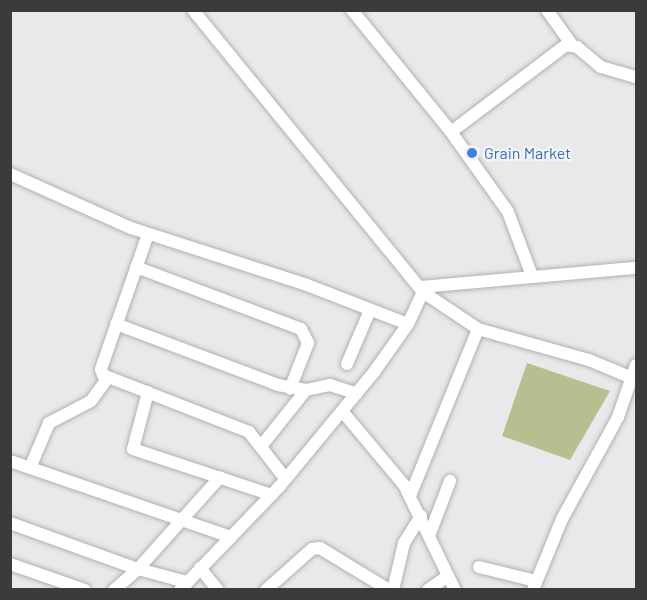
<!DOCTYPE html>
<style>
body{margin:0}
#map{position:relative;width:647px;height:600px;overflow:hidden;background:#e8e9ea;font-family:Barlow,sans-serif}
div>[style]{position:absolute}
.green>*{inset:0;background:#b8be8f}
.roads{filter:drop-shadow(0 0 2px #b0b1b2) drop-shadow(0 0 2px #b0b1b2)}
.minor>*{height:12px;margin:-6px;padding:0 6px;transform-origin:6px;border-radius:6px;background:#fff}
.dots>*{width:16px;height:16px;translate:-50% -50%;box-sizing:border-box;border:3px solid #f5f6f7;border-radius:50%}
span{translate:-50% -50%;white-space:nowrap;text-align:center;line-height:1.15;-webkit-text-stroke:4.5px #f5f6f7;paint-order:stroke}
.shop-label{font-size:16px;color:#366cbe}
.left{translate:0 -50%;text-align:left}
.frame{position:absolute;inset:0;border:12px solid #3b3b3c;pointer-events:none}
</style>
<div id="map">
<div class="green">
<div style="clip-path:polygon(527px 363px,610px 391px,570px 460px,502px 436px)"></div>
</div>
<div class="roads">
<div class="minor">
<div style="left:352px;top:10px;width:157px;rotate:50.9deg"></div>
<div style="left:451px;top:132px;width:98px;rotate:54.5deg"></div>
<div style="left:508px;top:212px;width:68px;rotate:69.4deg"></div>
<div style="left:547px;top:10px;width:43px;rotate:54.5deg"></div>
<div style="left:451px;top:132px;width:144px;rotate:-37.1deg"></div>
<div style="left:566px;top:45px;width:11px;rotate:10deg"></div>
<div style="left:577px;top:47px;width:31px;rotate:40deg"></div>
<div style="left:601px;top:67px;width:36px;rotate:16deg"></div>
<div style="left:10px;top:174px;width:133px;rotate:24.1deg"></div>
<div style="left:131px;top:228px;width:185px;rotate:17.9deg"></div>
<div style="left:307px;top:285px;width:108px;rotate:21.1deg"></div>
<div style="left:148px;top:234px;width:143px;rotate:109.2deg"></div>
<div style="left:101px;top:369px;width:6px;rotate:72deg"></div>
<div style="left:103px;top:375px;width:157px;rotate:21.3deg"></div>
<div style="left:249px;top:432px;width:58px;rotate:52deg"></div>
<div style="left:136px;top:267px;width:176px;rotate:20.6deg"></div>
<div style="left:301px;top:329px;width:16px;rotate:63deg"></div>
<div style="left:308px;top:343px;width:49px;rotate:111.4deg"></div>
<div style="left:421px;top:287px;width:216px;rotate:-5.1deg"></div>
<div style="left:423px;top:292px;width:66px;rotate:33.9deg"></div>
<div style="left:478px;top:329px;width:115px;rotate:15.6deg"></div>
<div style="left:589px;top:360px;width:47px;rotate:22.7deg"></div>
<div style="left:116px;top:324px;width:173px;rotate:20.6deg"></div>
<div style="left:278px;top:385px;width:28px;rotate:10deg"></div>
<div style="left:347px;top:364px;width:59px;rotate:-66.9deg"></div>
<div style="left:148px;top:392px;width:59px;rotate:104.7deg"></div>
<div style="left:133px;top:449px;width:146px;rotate:18.3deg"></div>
<div style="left:342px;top:411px;width:97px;rotate:50deg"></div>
<div style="left:404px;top:485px;width:117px;rotate:64.1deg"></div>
<div style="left:262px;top:445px;width:70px;rotate:-51.3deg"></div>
<div style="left:306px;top:390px;width:25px;rotate:-12deg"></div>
<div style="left:330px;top:385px;width:28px;rotate:18deg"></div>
<div style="left:10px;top:461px;width:234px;rotate:19deg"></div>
<div style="left:30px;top:468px;width:49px;rotate:-67.1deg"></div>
<div style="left:49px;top:423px;width:47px;rotate:-27.6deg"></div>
<div style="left:91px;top:401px;width:29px;rotate:-54deg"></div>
<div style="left:410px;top:496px;width:180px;rotate:-67.8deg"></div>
<div style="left:10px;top:523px;width:136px;rotate:19.8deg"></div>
<div style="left:138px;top:569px;width:51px;rotate:14.9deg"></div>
<div style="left:429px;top:536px;width:59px;rotate:-69.1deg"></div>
<div style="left:10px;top:564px;width:79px;rotate:19.1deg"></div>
<div style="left:479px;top:567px;width:59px;rotate:13.8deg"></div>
<div style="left:200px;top:568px;width:28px;rotate:51deg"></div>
<div style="left:114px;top:590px;width:32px;rotate:-41deg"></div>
<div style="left:138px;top:569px;width:123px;rotate:-48.3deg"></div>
<div style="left:180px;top:590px;width:143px;rotate:-46.1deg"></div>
<div style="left:279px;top:487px;width:149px;rotate:-50.4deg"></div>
<div style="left:374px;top:372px;width:59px;rotate:-54.7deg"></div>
<div style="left:408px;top:324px;width:35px;rotate:-65deg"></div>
<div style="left:423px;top:292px;width:364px;rotate:-129.2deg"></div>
<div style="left:266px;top:590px;width:62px;rotate:-41.7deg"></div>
<div style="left:312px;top:549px;width:8px;rotate:-7deg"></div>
<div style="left:320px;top:548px;width:81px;rotate:31.3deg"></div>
<div style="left:393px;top:590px;width:48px;rotate:-76.8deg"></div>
<div style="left:404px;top:543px;width:32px;rotate:-58deg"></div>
<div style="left:428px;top:590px;width:24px;rotate:-35deg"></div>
<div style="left:533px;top:590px;width:77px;rotate:-67.8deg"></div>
<div style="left:562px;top:519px;width:116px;rotate:-61.2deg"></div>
<div style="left:618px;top:417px;width:55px;rotate:-70.9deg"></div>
</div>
</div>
<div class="dots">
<div style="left:472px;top:153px;background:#3f7fe0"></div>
</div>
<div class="shop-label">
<span class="left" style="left:484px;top:153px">Grain Market</span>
</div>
<div class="frame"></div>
</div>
